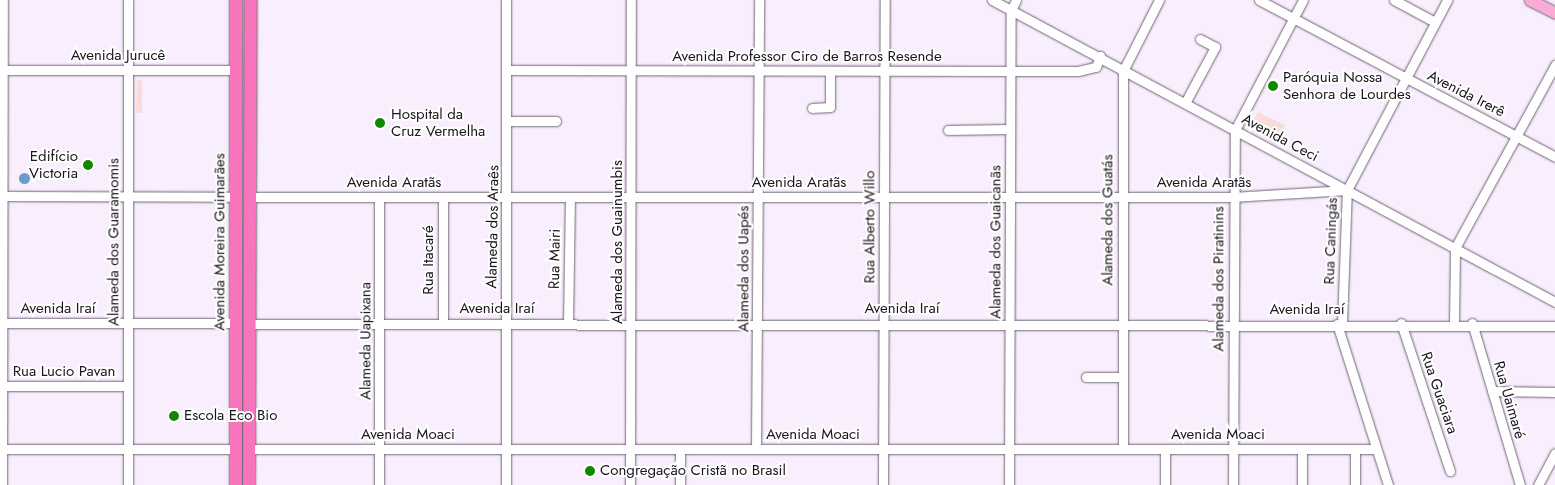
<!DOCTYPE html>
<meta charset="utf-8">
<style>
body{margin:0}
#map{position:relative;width:1555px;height:485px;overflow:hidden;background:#f8eefd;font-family:Jost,sans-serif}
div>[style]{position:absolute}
.green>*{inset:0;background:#f9dcda}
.water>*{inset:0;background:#689dca}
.round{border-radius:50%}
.roads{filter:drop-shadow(0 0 1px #706475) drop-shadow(0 0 1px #706475)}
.minor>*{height:9px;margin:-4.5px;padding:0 4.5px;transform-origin:4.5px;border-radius:4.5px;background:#fff}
.major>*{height:11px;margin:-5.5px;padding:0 5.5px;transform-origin:5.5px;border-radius:5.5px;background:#fbacd6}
.highway>*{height:12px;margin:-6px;padding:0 6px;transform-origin:6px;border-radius:6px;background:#f874bb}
.dots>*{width:14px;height:14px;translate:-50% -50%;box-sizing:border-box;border:2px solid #fff;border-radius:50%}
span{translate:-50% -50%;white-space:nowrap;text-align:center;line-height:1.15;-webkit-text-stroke:4px #fff;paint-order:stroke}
.street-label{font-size:15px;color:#1a151c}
.poi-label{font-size:15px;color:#1a151c}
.left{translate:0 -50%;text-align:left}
.right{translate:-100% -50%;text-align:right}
</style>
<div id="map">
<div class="green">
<div style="clip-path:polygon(142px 79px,142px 113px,136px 113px,137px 81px)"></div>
<div style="clip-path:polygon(1258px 112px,1285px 125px,1277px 141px,1250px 127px)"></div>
</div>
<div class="water">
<div class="round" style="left:18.5px;top:172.5px;width:11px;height:11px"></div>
</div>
<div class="roads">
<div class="minor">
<div style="left:992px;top:0;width:639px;rotate:28.21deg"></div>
<div style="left:1259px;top:0;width:335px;rotate:27.9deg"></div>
<div style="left:1394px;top:0;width:47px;rotate:28.2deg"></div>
<div style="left:0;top:70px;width:236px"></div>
<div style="left:506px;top:70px;width:572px;rotate:0.1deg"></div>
<div style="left:1078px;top:71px;width:18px;rotate:-13deg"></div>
<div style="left:1096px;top:67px;width:12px;rotate:-70deg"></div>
<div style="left:1185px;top:103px;width:64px;rotate:-61.8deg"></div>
<div style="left:1215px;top:47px;width:17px;rotate:-152deg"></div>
<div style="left:812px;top:108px;width:18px;rotate:-3deg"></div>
<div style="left:830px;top:107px;width:36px;rotate:-90deg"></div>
<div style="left:507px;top:121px;width:49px"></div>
<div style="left:948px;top:130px;width:62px;rotate:-0.9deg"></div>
<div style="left:0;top:196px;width:236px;rotate:0.2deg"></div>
<div style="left:250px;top:197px;width:982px"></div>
<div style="left:1232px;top:197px;width:115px;rotate:-3.5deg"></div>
<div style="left:443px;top:322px;width:125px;rotate:-90deg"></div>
<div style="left:0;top:323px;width:236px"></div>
<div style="left:568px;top:323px;width:126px;rotate:-89.1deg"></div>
<div style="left:1401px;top:323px;width:156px;rotate:71.7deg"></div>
<div style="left:1454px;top:323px;width:75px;rotate:-89.2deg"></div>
<div style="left:1455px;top:248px;width:209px;rotate:-61.3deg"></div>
<div style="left:1472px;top:323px;width:169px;rotate:73.5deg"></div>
<div style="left:250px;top:324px;width:1305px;rotate:0.09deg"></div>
<div style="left:1337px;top:324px;width:169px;rotate:72.4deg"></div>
<div style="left:1342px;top:324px;width:134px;rotate:-87.9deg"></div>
<div style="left:1347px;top:190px;width:215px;rotate:-62.2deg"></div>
<div style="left:1086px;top:377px;width:36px"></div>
<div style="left:1px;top:386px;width:127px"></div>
<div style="left:1492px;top:391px;width:63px;rotate:0.9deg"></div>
<div style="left:1123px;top:448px;width:377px;rotate:-90deg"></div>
<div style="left:1123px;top:71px;width:80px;rotate:-63.1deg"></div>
<div style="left:0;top:449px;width:236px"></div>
<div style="left:249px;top:449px;width:1127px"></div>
<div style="left:680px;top:449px;width:36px;rotate:90deg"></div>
<div style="left:756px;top:449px;width:449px;rotate:-89.6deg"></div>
<div style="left:1165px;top:449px;width:36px;rotate:90deg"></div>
<div style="left:1355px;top:449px;width:36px;rotate:90deg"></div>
<div style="left:2px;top:485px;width:485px;rotate:-89.9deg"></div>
<div style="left:128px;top:485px;width:485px;rotate:-90deg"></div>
<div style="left:379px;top:485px;width:287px;rotate:-90deg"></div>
<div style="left:506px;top:485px;width:485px;rotate:-90deg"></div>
<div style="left:630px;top:485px;width:485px;rotate:-89.9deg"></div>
<div style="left:883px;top:485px;width:485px;rotate:-89.8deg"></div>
<div style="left:1009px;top:485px;width:475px;rotate:-89.8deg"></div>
<div style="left:1011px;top:10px;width:11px;rotate:-63deg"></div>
<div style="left:1233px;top:485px;width:355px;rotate:-89.7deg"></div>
<div style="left:1235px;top:130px;width:147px;rotate:-62.4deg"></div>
<div style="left:1302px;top:485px;width:36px;rotate:-90deg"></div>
<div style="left:1538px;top:485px;width:36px;rotate:-62deg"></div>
</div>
<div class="major">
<div style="left:1530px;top:0;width:28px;rotate:27deg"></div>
</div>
<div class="highway">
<div style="left:236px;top:0;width:485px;rotate:90deg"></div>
<div style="left:249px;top:485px;width:485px;rotate:-89.8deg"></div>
</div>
</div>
<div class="dots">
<div style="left:1273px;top:86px;background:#138600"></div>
<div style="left:380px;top:123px;background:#138600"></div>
<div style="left:88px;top:165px;background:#138600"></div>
<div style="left:174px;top:416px;background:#138600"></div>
<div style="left:590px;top:471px;background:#138600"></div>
</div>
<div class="street-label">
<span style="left:118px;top:56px">Avenida Jurucê</span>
<span style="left:807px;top:57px">Avenida Professor Ciro de Barros Resende</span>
<span style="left:1466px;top:94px;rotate:27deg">Avenida Irerê</span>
<span style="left:1280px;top:138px;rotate:28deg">Avenida Ceci</span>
<span style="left:394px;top:183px">Avenida Aratãs</span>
<span style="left:799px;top:183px">Avenida Aratãs</span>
<span style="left:1204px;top:183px">Avenida Aratãs</span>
<span style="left:1108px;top:220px;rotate:-90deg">Alameda dos Guatás</span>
<span style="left:493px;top:227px;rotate:-89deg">Alameda dos Araês</span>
<span style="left:870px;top:227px;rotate:-90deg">Rua Alberto Willo</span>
<span style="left:1331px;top:241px;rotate:-88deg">Rua Caningás</span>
<span style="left:114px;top:242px;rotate:-90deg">Alameda dos Guaramomis</span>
<span style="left:220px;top:242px;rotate:-90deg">Avenida Moreira Guimarães</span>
<span style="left:618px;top:242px;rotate:-90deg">Alameda dos Guainumbis</span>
<span style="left:996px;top:242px;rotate:-90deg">Alameda dos Guaicanãs</span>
<span style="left:555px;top:259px;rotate:-89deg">Rua Mairi</span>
<span style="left:429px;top:260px;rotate:-90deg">Rua Itacaré</span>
<span style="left:744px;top:269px;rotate:-90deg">Alameda dos Uapés</span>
<span style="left:1219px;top:279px;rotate:-90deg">Alameda dos Piratinins</span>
<span style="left:58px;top:309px">Avenida Iraí</span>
<span style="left:497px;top:309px">Avenida Iraí</span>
<span style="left:902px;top:309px">Avenida Iraí</span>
<span style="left:1307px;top:310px">Avenida Iraí</span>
<span style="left:366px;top:341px;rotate:-90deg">Alameda Uapixana</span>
<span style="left:64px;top:372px">Rua Lucio Pavan</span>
<span style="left:1439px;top:393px;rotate:71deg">Rua Guaciara</span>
<span style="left:1509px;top:400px;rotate:74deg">Rua Uaimaré</span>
<span style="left:408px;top:435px">Avenida Moaci</span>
<span style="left:813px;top:435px">Avenida Moaci</span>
<span style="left:1218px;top:435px">Avenida Moaci</span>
</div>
<div class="poi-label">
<span class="left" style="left:1283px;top:86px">Paróquia Nossa<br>Senhora de Lourdes</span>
<span class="left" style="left:391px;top:123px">Hospital da<br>Cruz Vermelha</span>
<span class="right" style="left:78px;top:165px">Edifício<br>Victoria</span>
<span class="left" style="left:184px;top:416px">Escola Eco Bio</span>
<span class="left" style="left:600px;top:471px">Congregação Cristã no Brasil</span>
</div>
</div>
